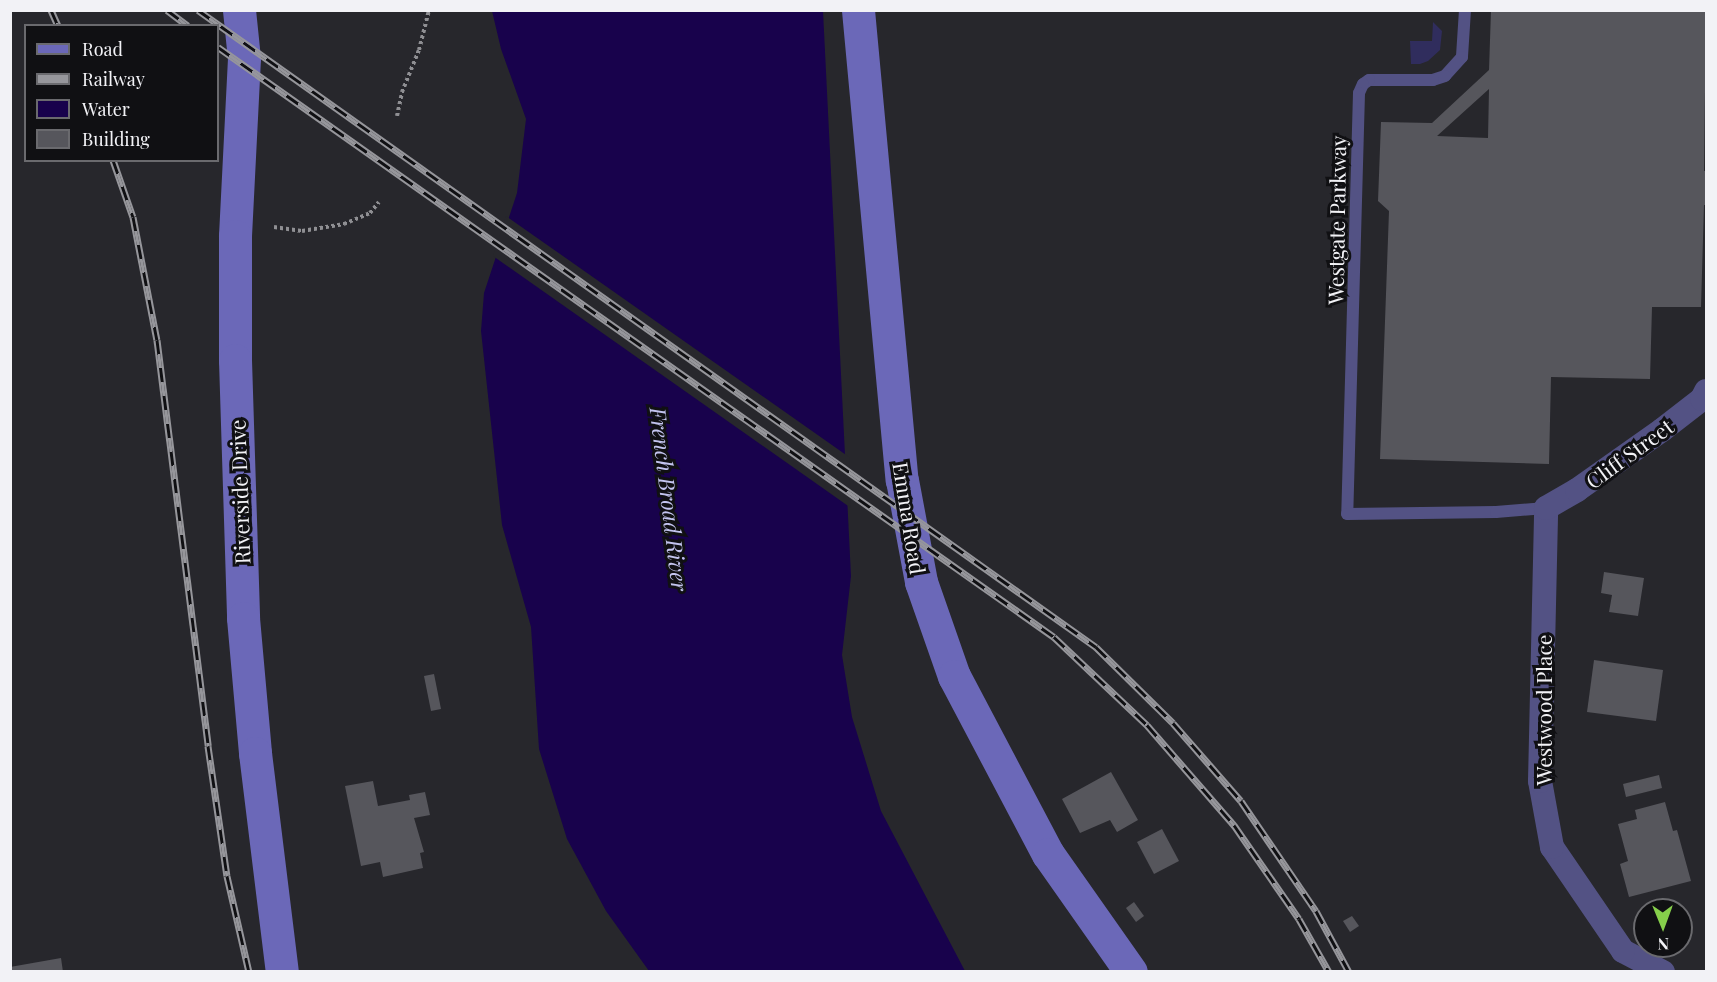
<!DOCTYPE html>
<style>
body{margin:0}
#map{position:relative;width:1717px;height:982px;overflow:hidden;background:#27272c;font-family:"Playfair Display",serif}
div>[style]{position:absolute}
.green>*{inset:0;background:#302d5d}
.water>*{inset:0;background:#18024c}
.pier>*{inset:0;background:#27272c}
.building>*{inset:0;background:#56565c}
.path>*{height:4px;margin-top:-2px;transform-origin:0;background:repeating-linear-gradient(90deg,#8f8f93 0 3px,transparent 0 6px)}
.lane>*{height:12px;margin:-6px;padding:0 6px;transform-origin:6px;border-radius:6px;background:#535284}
.street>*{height:24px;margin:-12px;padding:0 12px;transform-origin:12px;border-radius:12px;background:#535284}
.secondary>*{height:33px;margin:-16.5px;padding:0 16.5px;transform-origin:16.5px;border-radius:16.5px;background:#6b68b8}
.rail>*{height:7px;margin-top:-3.5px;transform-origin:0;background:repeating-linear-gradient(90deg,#101013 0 14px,#96969b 0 28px);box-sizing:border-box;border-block:2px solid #96969b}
span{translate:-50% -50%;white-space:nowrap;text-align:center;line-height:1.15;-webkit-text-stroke:6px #101013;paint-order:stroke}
.street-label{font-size:21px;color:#f2f2f6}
.water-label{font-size:22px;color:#c3c4ef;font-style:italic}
.frame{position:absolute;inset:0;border:12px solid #f2f2f6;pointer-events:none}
.legend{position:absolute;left:24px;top:24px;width:195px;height:138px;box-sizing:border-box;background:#101013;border:2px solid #6a6a6e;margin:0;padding:8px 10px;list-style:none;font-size:18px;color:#f2f2f6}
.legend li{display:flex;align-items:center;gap:12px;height:30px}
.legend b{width:30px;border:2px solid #6a6a6e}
.north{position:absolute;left:1633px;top:898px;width:60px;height:60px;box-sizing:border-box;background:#101013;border:2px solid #6a6a6e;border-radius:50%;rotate:179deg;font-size:16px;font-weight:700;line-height:24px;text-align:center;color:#f2f2f6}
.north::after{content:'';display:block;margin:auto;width:21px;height:27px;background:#86cf4b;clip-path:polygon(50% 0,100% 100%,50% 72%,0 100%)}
</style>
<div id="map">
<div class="green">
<div style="clip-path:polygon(1433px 22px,1442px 31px,1440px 50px,1428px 61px,1420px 64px,1411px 64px,1410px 41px,1432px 41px)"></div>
</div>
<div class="water">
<div style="clip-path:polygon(492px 11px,823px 11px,851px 576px,842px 655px,852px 717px,881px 811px,965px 971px,649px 971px,606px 911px,567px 839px,539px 749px,531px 627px,502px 525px,481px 331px,484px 293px,517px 193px,526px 119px,501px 49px)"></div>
</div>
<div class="pier">
<div style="clip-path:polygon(506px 216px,849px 457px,851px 508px,493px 256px)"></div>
</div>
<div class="building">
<div style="clip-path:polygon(evenodd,1491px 10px,1706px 10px,1704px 171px,1706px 171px,1706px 205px,1704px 205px,1701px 307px,1652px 307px,1650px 379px,1551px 377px,1549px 464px,1380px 459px,1389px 211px,1378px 201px,1381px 122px,1432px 123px,1489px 70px,1491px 10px,1489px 89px,1488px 138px,1437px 136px,1489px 89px)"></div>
<div style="clip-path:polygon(1604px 572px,1644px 578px,1638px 616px,1609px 612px,1612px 595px,1601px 593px)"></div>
<div style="clip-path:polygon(1594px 660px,1663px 670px,1656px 721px,1587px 712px)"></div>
<div style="clip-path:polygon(434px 674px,441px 709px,431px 711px,424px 676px)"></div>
<div style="clip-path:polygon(1111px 772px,1138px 820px,1117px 832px,1110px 820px,1080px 833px,1062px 799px)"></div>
<div style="clip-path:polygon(1659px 775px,1662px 788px,1626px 797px,1623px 784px)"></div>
<div style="clip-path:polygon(373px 781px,378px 806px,410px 800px,409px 795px,425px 792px,430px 815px,414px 818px,424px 852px,420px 853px,423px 868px,383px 877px,380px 862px,361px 866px,345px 786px)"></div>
<div style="clip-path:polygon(1665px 802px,1673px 831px,1677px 830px,1691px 881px,1629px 897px,1620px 864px,1628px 861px,1618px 824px,1637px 819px,1635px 810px)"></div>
<div style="clip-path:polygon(1162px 829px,1179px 861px,1154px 874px,1137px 842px)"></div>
<div style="clip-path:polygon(1134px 902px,1144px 916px,1136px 922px,1126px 908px)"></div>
<div style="clip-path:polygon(1352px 916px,1359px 926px,1350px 932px,1343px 921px)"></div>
<div style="clip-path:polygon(61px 958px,63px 972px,10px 972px,10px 967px)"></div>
</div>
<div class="path">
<div style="left:397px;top:116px;width:25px;rotate:-78deg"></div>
<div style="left:402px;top:92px;width:45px;rotate:-68deg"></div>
<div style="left:419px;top:50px;width:41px;rotate:-76deg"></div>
<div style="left:274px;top:227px;width:28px;rotate:8deg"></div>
<div style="left:302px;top:231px;width:43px;rotate:-9.5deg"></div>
<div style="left:344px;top:224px;width:28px;rotate:-23deg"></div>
<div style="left:370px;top:213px;width:14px;rotate:-51deg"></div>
</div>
<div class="lane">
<div style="left:1465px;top:10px;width:47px;rotate:93.7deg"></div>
<div style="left:1462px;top:57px;width:25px;rotate:132deg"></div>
<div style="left:1445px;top:76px;width:13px;rotate:162deg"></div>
<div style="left:1433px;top:80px;width:64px;rotate:180deg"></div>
<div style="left:1369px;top:80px;width:7px;rotate:146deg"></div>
<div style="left:1363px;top:84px;width:10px;rotate:114deg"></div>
<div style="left:1359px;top:93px;width:421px;rotate:91.6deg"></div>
<div style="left:1347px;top:514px;width:149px;rotate:-0.8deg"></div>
<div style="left:1496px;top:512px;width:50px;rotate:-4.6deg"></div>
</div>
<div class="street">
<div style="left:1663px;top:972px;width:45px;rotate:-152.3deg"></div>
<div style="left:1623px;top:951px;width:126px;rotate:-124.3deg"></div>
<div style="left:1552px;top:847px;width:67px;rotate:-100.3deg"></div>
<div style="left:1540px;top:781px;width:273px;rotate:-88.7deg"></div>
<div style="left:1546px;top:508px;width:36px;rotate:-30deg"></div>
<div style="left:1577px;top:490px;width:104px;rotate:-35.2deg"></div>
<div style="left:1662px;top:430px;width:51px;rotate:-37.8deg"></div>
<div style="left:1702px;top:399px;width:9px;rotate:-63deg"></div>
</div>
<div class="secondary">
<div style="left:239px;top:10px;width:48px;rotate:84.1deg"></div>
<div style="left:244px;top:58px;width:178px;rotate:92.9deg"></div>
<div style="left:235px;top:236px;width:124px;rotate:90deg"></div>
<div style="left:235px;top:360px;width:258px;rotate:88.2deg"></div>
<div style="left:243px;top:618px;width:136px;rotate:84.9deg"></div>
<div style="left:255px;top:753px;width:221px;rotate:83deg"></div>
<div style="left:858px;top:10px;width:472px;rotate:84.7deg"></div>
<div style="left:902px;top:480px;width:104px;rotate:79.4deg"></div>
<div style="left:921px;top:582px;width:100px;rotate:70.7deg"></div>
<div style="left:954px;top:676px;width:201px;rotate:62.2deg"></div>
<div style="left:1048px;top:854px;width:144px;rotate:54.9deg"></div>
</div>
<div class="rail">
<div style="left:51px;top:10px;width:17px;rotate:66deg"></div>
<div style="left:167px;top:10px;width:26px;rotate:37deg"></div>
<div style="left:198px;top:10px;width:1101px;rotate:35.35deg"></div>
<div style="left:1096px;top:647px;width:108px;rotate:44.6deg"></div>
<div style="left:1173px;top:723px;width:103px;rotate:48.9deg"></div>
<div style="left:1241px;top:801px;width:133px;rotate:55.7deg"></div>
<div style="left:1316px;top:911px;width:69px;rotate:61.6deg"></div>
<div style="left:218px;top:47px;width:1023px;rotate:35.21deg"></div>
<div style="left:1054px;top:637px;width:128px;rotate:43.4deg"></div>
<div style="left:1147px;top:725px;width:133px;rotate:49deg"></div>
<div style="left:1234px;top:825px;width:114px;rotate:55.3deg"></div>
<div style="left:1299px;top:919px;width:61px;rotate:60.5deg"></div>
<div style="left:113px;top:160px;width:60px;rotate:70.7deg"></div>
<div style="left:133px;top:217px;width:125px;rotate:79deg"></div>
<div style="left:157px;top:340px;width:409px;rotate:82.8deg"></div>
<div style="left:208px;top:746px;width:131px;rotate:81.7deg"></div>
<div style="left:227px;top:876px;width:98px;rotate:77.1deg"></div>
</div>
<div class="street-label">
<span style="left:1336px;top:220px;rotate:-89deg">Westgate Parkway</span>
<span style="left:1629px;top:453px;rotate:-36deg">Cliff Street</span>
<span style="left:239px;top:492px;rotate:-92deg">Riverside Drive</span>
<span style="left:910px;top:518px;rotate:81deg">Emma Road</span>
<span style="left:1543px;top:710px;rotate:-90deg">Westwood Place</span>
</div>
<div class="water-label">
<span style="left:669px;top:499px;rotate:83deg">French Broad River</span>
</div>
<div class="frame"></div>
<ul class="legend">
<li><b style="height:8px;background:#6b68b8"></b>Road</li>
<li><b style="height:8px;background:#96969b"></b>Railway</li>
<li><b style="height:16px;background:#18024c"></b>Water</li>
<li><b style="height:16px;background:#56565c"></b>Building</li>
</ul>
<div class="north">N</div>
</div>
